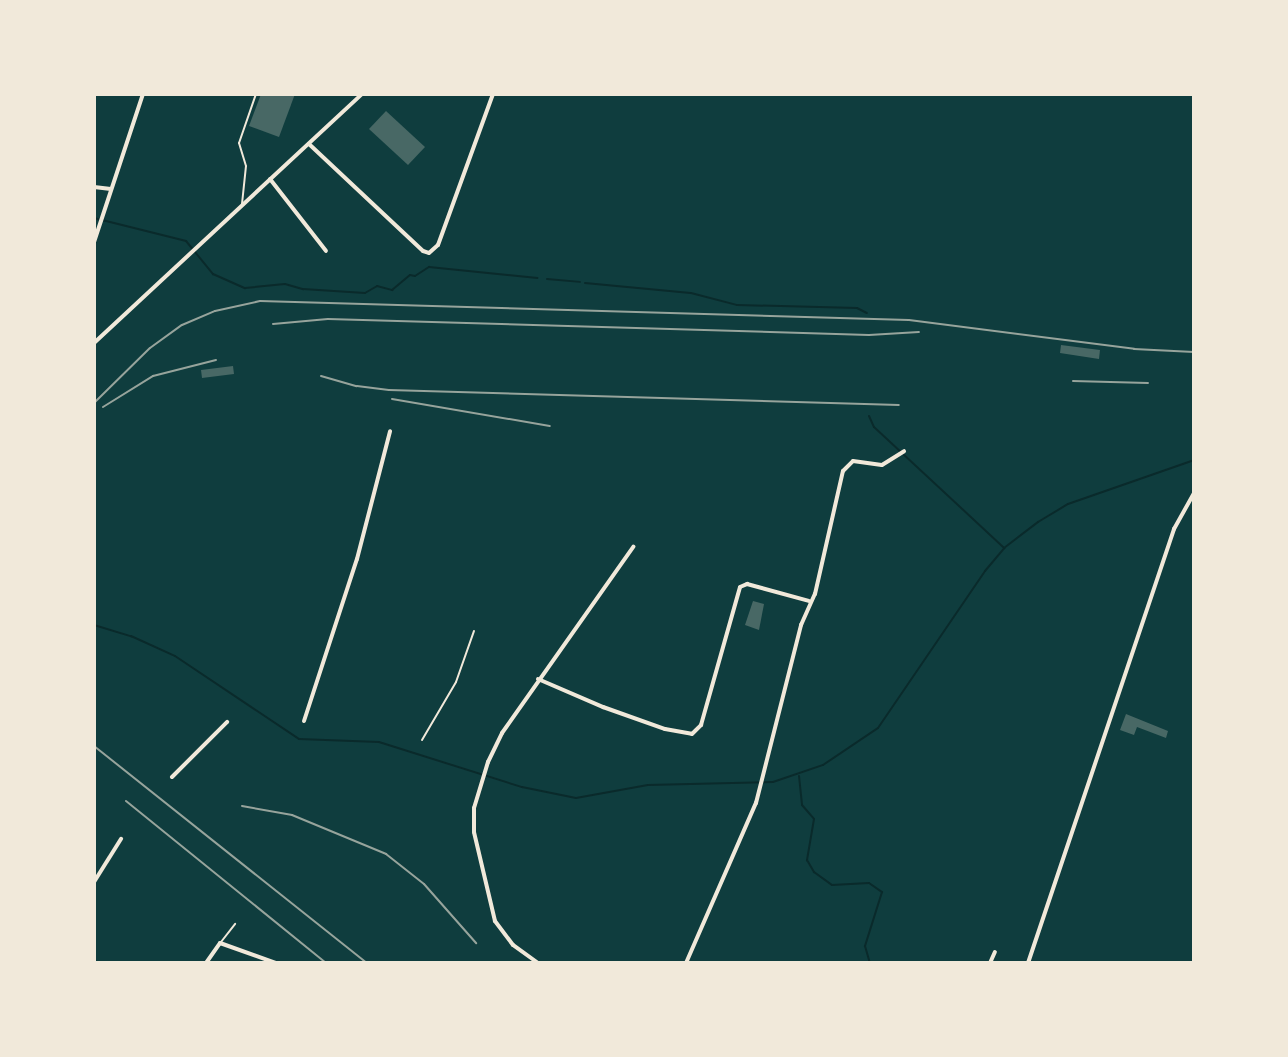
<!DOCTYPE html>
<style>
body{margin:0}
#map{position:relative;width:1288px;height:1057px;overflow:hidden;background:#0f3d3e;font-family:"PT Sans Narrow",sans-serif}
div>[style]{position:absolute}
.stream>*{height:2px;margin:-1px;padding:0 1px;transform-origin:1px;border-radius:1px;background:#0a2a2b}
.building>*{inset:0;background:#486865}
.service>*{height:2px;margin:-1px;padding:0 1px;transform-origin:1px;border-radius:1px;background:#f1e9da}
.minor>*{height:4px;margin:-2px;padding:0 2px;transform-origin:2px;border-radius:2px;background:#f1e9da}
.tertiary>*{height:4px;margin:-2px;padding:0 2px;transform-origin:2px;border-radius:2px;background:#f1e9da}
.rail>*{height:2px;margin:-1px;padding:0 1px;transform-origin:1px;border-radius:1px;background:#97a49c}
span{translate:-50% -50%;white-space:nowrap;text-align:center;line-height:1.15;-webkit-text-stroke:6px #f1e9da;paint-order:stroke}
.frame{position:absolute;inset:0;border:96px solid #f1e9da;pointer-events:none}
</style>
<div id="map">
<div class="stream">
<div style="left:94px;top:218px;width:95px;rotate:14deg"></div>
<div style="left:186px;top:241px;width:43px;rotate:50.7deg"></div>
<div style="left:213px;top:274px;width:35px;rotate:24deg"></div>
<div style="left:245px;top:288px;width:40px;rotate:-5.7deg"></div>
<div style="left:285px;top:284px;width:19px;rotate:16deg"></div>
<div style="left:303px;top:289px;width:62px;rotate:3.7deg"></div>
<div style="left:365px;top:293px;width:14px;rotate:-30deg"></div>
<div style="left:377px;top:286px;width:16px;rotate:15deg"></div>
<div style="left:392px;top:290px;width:23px;rotate:-40deg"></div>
<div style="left:410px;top:275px;width:5px;rotate:11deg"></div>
<div style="left:415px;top:276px;width:17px;rotate:-33deg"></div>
<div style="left:429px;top:267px;width:109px;rotate:5.8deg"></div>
<div style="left:547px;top:279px;width:33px;rotate:5deg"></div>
<div style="left:585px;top:283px;width:106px;rotate:5.4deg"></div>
<div style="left:691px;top:293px;width:48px;rotate:14.6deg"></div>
<div style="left:737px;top:305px;width:120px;rotate:1.4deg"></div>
<div style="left:857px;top:308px;width:11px;rotate:27deg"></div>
<div style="left:869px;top:416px;width:12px;rotate:66deg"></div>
<div style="left:874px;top:427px;width:178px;rotate:42.9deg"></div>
<div style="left:94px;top:625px;width:39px;rotate:17deg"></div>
<div style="left:131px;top:636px;width:48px;rotate:24.4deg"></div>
<div style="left:175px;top:656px;width:149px;rotate:33.8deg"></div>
<div style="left:299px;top:739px;width:80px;rotate:2.1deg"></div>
<div style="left:379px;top:742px;width:150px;rotate:17.5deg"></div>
<div style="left:522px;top:787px;width:55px;rotate:11.5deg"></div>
<div style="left:576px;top:798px;width:73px;rotate:-10.2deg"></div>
<div style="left:648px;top:785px;width:125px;rotate:-1.4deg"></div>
<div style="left:773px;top:782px;width:53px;rotate:-18.8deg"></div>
<div style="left:823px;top:765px;width:66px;rotate:-33.9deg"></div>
<div style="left:878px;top:728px;width:190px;rotate:-55.7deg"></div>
<div style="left:985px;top:571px;width:30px;rotate:-50deg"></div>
<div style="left:1004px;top:548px;width:43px;rotate:-37.4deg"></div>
<div style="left:1038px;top:522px;width:35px;rotate:-31deg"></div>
<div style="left:1068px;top:504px;width:133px;rotate:-19.2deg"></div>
<div style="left:799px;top:776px;width:29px;rotate:84deg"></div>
<div style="left:802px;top:805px;width:18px;rotate:49deg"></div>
<div style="left:814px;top:819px;width:42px;rotate:99.7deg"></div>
<div style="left:807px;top:860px;width:14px;rotate:60deg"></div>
<div style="left:814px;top:872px;width:22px;rotate:36deg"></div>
<div style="left:832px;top:885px;width:37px;rotate:-3deg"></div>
<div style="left:869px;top:883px;width:16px;rotate:35deg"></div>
<div style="left:882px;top:892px;width:57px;rotate:107.5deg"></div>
<div style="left:865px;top:946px;width:18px;rotate:74deg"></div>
</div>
<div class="building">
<div style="clip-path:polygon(261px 94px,295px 94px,279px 137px,249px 126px)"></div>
<div style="clip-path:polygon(386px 111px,425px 147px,408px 165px,369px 129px)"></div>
<div style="clip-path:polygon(1061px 345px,1100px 350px,1099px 359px,1060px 353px)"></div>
<div style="clip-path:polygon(233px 366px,234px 374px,202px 378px,201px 370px)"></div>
<div style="clip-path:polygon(753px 601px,764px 604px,759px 630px,745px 625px)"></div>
<div style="clip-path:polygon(1126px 714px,1168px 731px,1166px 738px,1137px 727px,1134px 735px,1120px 730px)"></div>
</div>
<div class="service">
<div style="left:242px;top:204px;width:38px;rotate:-84deg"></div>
<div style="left:246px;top:166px;width:24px;rotate:-107deg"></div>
<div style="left:239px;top:143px;width:52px;rotate:-70.9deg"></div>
<div style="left:422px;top:740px;width:67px;rotate:-59.6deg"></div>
<div style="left:456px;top:682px;width:54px;rotate:-70.6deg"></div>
<div style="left:221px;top:942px;width:23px;rotate:-52deg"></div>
</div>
<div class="minor">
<div style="left:309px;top:144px;width:156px;rotate:43.2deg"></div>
<div style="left:423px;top:251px;width:6px;rotate:18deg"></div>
<div style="left:429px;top:253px;width:12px;rotate:-42deg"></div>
<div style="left:438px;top:245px;width:161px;rotate:-70deg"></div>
<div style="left:270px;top:179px;width:91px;rotate:52.1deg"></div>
<div style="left:94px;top:187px;width:17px;rotate:7deg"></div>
<div style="left:94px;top:242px;width:156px;rotate:-71.7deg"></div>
<div style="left:538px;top:679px;width:71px;rotate:23.3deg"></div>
<div style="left:603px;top:707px;width:66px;rotate:19.5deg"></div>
<div style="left:665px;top:729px;width:27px;rotate:10deg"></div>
<div style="left:692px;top:734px;width:13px;rotate:-45deg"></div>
<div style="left:701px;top:725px;width:143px;rotate:-74.2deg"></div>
<div style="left:740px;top:587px;width:8px;rotate:-23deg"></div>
<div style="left:747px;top:584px;width:64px;rotate:15.3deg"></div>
<div style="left:304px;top:721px;width:170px;rotate:-71.9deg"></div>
<div style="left:357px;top:559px;width:132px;rotate:-75.5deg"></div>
<div style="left:172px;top:777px;width:78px;rotate:-45deg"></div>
<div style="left:94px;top:882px;width:51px;rotate:-57.9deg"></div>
<div style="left:206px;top:963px;width:24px;rotate:-55deg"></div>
<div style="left:220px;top:943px;width:59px;rotate:19.7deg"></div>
<div style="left:538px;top:963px;width:31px;rotate:-144deg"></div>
<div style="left:513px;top:945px;width:30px;rotate:-127deg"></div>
<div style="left:495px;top:921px;width:91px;rotate:-103.3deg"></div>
<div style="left:474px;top:832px;width:24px;rotate:-90deg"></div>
<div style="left:474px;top:808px;width:48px;rotate:-73.1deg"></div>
<div style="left:488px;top:762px;width:32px;rotate:-64deg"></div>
<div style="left:502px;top:733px;width:228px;rotate:-54.8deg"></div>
<div style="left:686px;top:963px;width:175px;rotate:-66.4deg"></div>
<div style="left:756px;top:803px;width:184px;rotate:-75.8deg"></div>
<div style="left:801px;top:625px;width:34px;rotate:-66deg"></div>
<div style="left:815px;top:594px;width:126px;rotate:-77.2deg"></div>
<div style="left:843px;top:471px;width:14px;rotate:-45deg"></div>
<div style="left:853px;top:461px;width:29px;rotate:8deg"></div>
<div style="left:882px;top:465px;width:26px;rotate:-32deg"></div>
<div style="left:990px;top:963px;width:12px;rotate:-66deg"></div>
<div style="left:1028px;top:963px;width:458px;rotate:-71.4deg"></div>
<div style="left:1174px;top:529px;width:41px;rotate:-60.9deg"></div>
</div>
<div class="tertiary">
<div style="left:94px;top:343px;width:366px;rotate:-42.9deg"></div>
</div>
<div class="rail">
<div style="left:273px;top:324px;width:55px;rotate:-5.2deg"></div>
<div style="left:328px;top:319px;width:541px;rotate:1.69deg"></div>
<div style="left:869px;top:335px;width:50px;rotate:-3.4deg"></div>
<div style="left:321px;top:376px;width:37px;rotate:16deg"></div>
<div style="left:357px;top:386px;width:32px;rotate:7deg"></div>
<div style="left:389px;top:390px;width:510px;rotate:1.68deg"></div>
<div style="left:1073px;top:381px;width:75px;rotate:1.5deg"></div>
<div style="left:392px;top:399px;width:160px;rotate:9.7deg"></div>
<div style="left:94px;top:403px;width:78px;rotate:-44.5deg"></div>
<div style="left:150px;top:348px;width:39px;rotate:-36deg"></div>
<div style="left:182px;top:325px;width:36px;rotate:-23deg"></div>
<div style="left:215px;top:311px;width:46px;rotate:-12.5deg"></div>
<div style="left:260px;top:301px;width:649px;rotate:1.68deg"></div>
<div style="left:909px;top:320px;width:227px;rotate:7.3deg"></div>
<div style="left:1134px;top:349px;width:60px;rotate:2.9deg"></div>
<div style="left:103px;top:407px;width:59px;rotate:-31.8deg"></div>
<div style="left:153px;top:376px;width:65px;rotate:-14.3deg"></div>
<div style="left:94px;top:746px;width:349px;rotate:38.5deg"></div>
<div style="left:126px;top:801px;width:257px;rotate:39deg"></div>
<div style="left:242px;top:806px;width:51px;rotate:10.2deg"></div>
<div style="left:292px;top:815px;width:102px;rotate:22.5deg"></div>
<div style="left:386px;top:854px;width:48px;rotate:38.3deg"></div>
<div style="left:424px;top:884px;width:79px;rotate:48.6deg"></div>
</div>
<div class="frame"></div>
</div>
